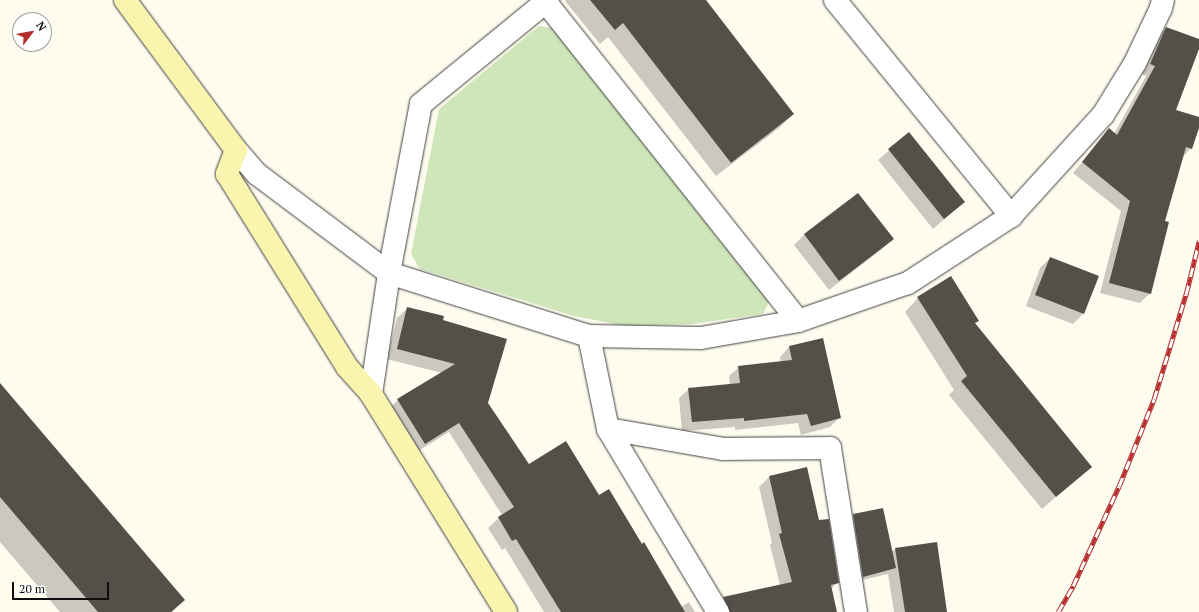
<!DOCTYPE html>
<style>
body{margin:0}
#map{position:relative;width:1199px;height:612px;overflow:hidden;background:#fefcef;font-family:"PT Serif",serif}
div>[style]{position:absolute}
.green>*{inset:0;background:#cfe6ba}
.shadow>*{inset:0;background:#0003}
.building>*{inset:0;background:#554f4a}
.roads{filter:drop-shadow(0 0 1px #404040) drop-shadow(0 0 1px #404040)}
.street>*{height:22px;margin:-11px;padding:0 11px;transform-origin:11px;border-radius:11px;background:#fff}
.secondary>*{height:22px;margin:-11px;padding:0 11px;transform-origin:11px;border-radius:11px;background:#faf5ae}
.rail>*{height:4.5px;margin-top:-2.25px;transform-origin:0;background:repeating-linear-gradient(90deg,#fff 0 9px,#b52e2e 0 18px);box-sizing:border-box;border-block:1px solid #b52e2e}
span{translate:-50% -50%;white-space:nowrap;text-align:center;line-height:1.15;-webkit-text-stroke:4px #fff;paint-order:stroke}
.north{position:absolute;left:12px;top:12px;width:40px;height:40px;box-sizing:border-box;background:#fff;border:1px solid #9e9e9e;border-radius:50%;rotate:58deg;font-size:11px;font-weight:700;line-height:16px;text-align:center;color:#0d0d0d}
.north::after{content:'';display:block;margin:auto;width:14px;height:18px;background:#b52e2e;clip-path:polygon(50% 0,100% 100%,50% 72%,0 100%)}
.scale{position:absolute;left:12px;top:582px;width:97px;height:18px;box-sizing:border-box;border:2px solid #0d0d0d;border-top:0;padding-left:5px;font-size:12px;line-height:14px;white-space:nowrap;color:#0d0d0d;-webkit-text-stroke:3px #fff;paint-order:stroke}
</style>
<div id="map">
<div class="green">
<div style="clip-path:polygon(539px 26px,558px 29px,771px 298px,763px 314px,692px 324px,626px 326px,574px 316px,420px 269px,411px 254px,439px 109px)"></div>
</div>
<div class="shadow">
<div style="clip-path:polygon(566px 0,705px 0,793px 114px,779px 128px,716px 176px,608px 37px,600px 44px,565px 1px)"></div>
<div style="clip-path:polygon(1166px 28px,1199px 40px,1199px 46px,1175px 110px,1199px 118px,1199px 125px,1191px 148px,1183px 157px,1164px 222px,1150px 293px,1140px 303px,1100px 293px,1121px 211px,1073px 173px,1109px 130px,1114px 134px,1146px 76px,1140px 73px,1156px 38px)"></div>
<div style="clip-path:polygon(909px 133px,964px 202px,933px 229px,878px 160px)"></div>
<div style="clip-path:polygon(858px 194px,892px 239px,882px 249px,829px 290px,794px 245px,804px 235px)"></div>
<div style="clip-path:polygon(1050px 258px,1098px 277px,1083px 314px,1073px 324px,1026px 306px,1040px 268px)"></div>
<div style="clip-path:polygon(918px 298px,978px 320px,974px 324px,1091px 466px,1042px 509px,949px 395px,954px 390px,905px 312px)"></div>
<div style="clip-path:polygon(408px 308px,442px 320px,487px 403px,528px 466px,599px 497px,681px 607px,689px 602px,695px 612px,544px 612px,505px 548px,502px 550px,488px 528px,502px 515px,449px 432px,415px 453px,388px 410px,398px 400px,442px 373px,387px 359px,397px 318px)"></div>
<div style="clip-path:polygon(789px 347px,840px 417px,830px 427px,801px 435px,798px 423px,735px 430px,735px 427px,682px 431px,679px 398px,689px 389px,730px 385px,729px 376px,739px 367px,781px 362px,780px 357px)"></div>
<div style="clip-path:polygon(0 385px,184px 600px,172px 612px,60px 612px,0 542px)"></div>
<div style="clip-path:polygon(769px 477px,818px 522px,838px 582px,831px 589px,836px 612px,728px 612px,727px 605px,780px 585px,770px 545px,772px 543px,759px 487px)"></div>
<div style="clip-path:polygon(854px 515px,892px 552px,895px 549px,946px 612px,894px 612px,888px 574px,858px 581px,848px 520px)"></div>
</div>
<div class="building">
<div style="clip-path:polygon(590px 0,706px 0,794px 114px,731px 163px,623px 23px,615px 30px)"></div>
<div style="clip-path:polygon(1166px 27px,1199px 39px,1199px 49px,1176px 110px,1199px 117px,1199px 128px,1192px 149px,1186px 147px,1165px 221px,1169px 222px,1151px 294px,1109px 283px,1130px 201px,1082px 162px,1109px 128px,1117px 135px,1155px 66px,1150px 64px)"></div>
<div style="clip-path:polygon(909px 132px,965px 202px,944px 219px,888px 149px)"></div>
<div style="clip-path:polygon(858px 193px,894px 239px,839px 281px,804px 234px)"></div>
<div style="clip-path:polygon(1050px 257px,1099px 276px,1084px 314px,1035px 295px)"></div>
<div style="clip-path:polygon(951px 276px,979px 321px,975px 323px,1092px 467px,1056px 497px,961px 381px,967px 376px,917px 297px)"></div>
<div style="clip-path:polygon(407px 307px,444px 316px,443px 320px,507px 339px,488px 403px,529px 464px,566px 441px,599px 495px,609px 489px,642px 544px,644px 542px,685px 612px,561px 612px,516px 539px,512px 541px,498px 517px,514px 507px,459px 423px,425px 444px,397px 399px,455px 364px,397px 349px)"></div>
<div style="clip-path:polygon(823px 338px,841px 418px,811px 426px,807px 414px,744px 421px,744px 418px,692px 422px,688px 388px,740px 383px,738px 366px,792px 360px,789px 346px)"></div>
<div style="clip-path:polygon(0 383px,185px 600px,171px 612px,98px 612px,0 497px)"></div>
<div style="clip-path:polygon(807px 467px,819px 520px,829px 519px,839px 583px,831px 585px,837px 612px,730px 612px,723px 597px,792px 582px,779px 534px,782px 533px,769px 476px)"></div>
<div style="clip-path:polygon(883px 508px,896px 568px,863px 577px,853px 514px)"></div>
<div style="clip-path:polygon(937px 542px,947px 612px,905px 612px,895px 548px)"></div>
</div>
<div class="roads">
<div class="street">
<div style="left:544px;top:0;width:409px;rotate:51.6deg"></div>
<div style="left:835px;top:0;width:279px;rotate:50.8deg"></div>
<div style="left:236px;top:150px;width:32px;rotate:49deg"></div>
<div style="left:257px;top:174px;width:165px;rotate:36.9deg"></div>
<div style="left:389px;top:273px;width:210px;rotate:17.5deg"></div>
<div style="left:589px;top:336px;width:112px;rotate:1deg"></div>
<div style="left:701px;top:338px;width:98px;rotate:-9.9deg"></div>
<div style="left:798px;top:321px;width:116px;rotate:-19.1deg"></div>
<div style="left:908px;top:283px;width:123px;rotate:-33deg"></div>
<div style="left:1011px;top:216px;width:137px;rotate:-47.7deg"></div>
<div style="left:1103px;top:115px;width:61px;rotate:-58.4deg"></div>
<div style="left:1135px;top:63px;width:61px;rotate:-64.7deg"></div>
<div style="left:1161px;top:8px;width:8px;rotate:-76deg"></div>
<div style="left:589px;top:336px;width:95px;rotate:78.5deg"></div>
<div style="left:608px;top:429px;width:214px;rotate:59deg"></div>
<div style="left:371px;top:394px;width:122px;rotate:-81.5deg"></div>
<div style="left:389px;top:273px;width:172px;rotate:-79.3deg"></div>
<div style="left:421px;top:104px;width:164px;rotate:-39.3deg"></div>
<div style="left:608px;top:429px;width:118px;rotate:9.8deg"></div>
<div style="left:724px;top:449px;width:106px;rotate:-0.5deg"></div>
<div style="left:830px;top:448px;width:166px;rotate:81deg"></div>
</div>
<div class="secondary">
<div style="left:125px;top:0;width:187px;rotate:53.5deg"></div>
<div style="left:236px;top:150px;width:26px;rotate:111deg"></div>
<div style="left:227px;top:174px;width:227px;rotate:58.1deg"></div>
<div style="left:347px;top:367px;width:36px;rotate:48deg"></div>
<div style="left:371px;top:394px;width:256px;rotate:58.2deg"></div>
</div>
</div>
<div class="rail">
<div style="left:1058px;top:612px;width:30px;rotate:-60deg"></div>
<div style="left:1073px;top:586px;width:110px;rotate:-65.3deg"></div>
<div style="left:1119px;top:486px;width:94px;rotate:-68.1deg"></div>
<div style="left:1154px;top:399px;width:110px;rotate:-73.1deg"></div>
<div style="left:1186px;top:294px;width:55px;rotate:-76.2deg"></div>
</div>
<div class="north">N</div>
<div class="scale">20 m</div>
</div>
